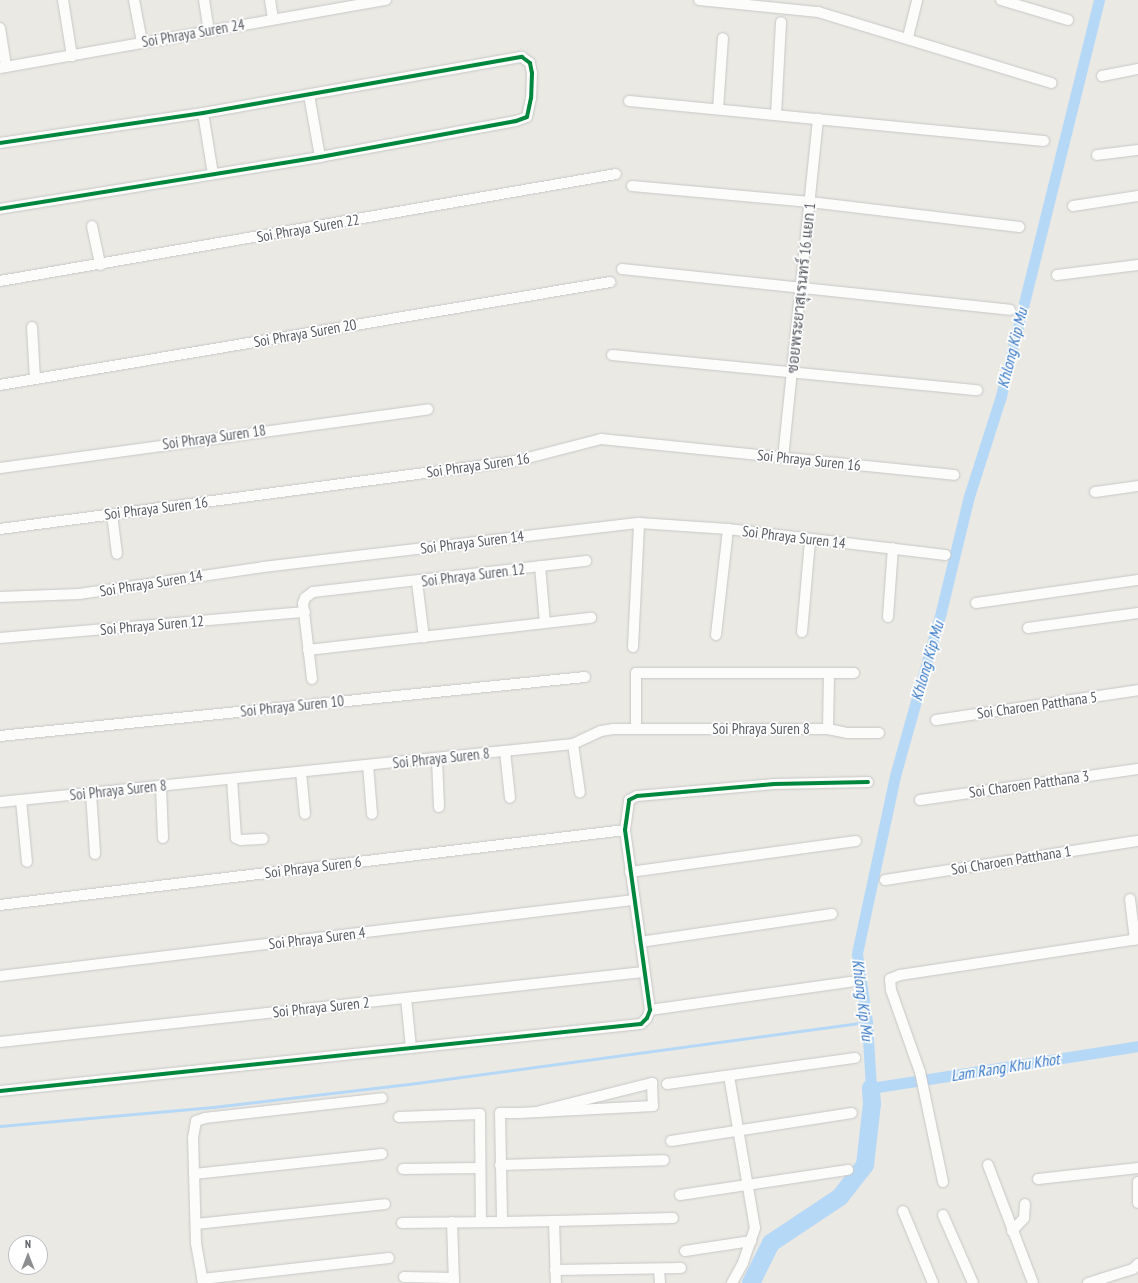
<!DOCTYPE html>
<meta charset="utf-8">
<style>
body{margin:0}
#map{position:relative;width:1138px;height:1283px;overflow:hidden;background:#eae9e4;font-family:"PT Sans Narrow",Sarabun,sans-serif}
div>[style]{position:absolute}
.stream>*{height:3px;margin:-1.5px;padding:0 1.5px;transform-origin:1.5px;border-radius:1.5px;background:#b6d8f7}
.canal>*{height:11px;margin:-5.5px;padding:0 5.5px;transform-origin:5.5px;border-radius:5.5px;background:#b6d8f7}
.river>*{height:18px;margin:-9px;padding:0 9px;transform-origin:9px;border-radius:9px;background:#b6d8f7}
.roads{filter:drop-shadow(0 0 1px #c6c7c6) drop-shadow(0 0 1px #c6c7c6)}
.minor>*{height:10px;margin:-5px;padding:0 5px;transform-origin:5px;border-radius:5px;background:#fcfcfb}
.cycleway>*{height:4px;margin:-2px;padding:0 2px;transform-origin:2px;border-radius:2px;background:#00873e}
span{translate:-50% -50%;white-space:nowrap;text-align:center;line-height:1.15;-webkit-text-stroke:3.5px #fff;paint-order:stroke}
.street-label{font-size:15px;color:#595d63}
.water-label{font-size:16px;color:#3475c5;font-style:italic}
.north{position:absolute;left:8px;top:1235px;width:40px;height:40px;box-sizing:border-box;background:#fff;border:1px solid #bdbec1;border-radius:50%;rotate:0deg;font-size:11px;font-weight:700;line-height:16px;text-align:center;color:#595d63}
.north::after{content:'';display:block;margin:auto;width:14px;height:18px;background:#8c8e90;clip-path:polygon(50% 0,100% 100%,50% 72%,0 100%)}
</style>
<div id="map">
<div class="stream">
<div style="left:0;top:1126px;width:214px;rotate:-5.1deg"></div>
<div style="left:213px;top:1107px;width:197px;rotate:-6.7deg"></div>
<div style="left:409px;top:1084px;width:462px;rotate:-7.7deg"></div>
</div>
<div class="canal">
<div style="left:1099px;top:0;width:408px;rotate:103.9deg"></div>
<div style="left:1001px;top:396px;width:105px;rotate:107.7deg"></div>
<div style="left:969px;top:496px;width:119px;rotate:103.6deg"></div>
<div style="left:941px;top:612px;width:170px;rotate:105.7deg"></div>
<div style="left:895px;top:776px;width:182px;rotate:102.1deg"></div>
<div style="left:857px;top:954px;width:69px;rotate:81.6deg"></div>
<div style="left:867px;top:1022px;width:66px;rotate:86.5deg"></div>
<div style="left:871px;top:1088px;width:270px;rotate:-8.9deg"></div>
</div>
<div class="river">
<div style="left:751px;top:1283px;width:45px;rotate:-63.4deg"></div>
<div style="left:771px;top:1243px;width:83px;rotate:-33.7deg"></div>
<div style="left:840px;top:1197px;width:41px;rotate:-52deg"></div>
<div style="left:865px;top:1165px;width:61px;rotate:-83.5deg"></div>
<div style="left:872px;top:1104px;width:16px;rotate:-94deg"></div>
</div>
<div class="roads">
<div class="minor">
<div style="left:63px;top:0;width:57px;rotate:80.9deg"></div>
<div style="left:134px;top:0;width:43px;rotate:79.2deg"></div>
<div style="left:204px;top:0;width:31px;rotate:81deg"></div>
<div style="left:270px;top:0;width:19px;rotate:81deg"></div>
<div style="left:699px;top:0;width:120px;rotate:5.8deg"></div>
<div style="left:818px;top:12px;width:244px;rotate:16.9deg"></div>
<div style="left:1001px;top:0;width:70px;rotate:16.6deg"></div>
<div style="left:0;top:28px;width:39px;rotate:81deg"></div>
<div style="left:908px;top:37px;width:38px;rotate:-76deg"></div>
<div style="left:0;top:68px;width:392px;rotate:-10deg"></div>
<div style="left:1102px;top:76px;width:37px;rotate:-11deg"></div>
<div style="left:309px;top:95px;width:63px;rotate:79.9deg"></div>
<div style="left:629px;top:101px;width:417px;rotate:5.5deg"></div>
<div style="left:718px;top:109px;width:71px;rotate:-86deg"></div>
<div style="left:203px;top:113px;width:62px;rotate:80.7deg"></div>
<div style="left:776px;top:115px;width:93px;rotate:-86.9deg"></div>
<div style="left:0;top:143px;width:205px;rotate:-8.4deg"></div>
<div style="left:203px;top:113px;width:324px;rotate:-10deg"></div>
<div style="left:522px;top:57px;width:10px;rotate:37deg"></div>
<div style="left:530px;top:63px;width:10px;rotate:79deg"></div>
<div style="left:532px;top:73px;width:25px;rotate:92deg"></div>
<div style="left:531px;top:98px;width:19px;rotate:102deg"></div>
<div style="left:527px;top:117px;width:12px;rotate:160deg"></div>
<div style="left:516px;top:121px;width:199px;rotate:169.6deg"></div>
<div style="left:320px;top:157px;width:324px;rotate:170.8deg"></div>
<div style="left:1097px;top:155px;width:41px;rotate:-7deg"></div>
<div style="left:632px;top:186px;width:179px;rotate:5.1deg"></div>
<div style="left:810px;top:202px;width:211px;rotate:6.8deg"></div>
<div style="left:1073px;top:206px;width:66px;rotate:-8.7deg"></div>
<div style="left:92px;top:226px;width:40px;rotate:78deg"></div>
<div style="left:622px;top:269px;width:390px;rotate:6deg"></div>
<div style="left:1057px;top:275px;width:82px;rotate:-7deg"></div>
<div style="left:0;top:281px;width:625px;rotate:-9.85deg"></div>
<div style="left:32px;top:327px;width:52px;rotate:86.7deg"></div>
<div style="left:612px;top:355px;width:367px;rotate:5.5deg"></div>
<div style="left:0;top:385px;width:619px;rotate:-9.58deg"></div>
<div style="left:783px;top:458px;width:341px;rotate:-84.1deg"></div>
<div style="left:0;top:468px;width:432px;rotate:-7.8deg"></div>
<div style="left:1095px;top:492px;width:43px;rotate:-7.9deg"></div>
<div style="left:112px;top:514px;width:40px;rotate:82.9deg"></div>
<div style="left:0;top:529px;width:520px;rotate:-7.51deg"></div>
<div style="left:516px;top:461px;width:88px;rotate:-14.5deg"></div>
<div style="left:601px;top:439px;width:355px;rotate:5.8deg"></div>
<div style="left:540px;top:566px;width:57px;rotate:85deg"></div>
<div style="left:417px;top:582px;width:56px;rotate:82.9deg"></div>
<div style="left:0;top:597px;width:79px;rotate:-2.2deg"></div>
<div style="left:79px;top:594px;width:186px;rotate:-8.3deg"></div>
<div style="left:263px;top:567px;width:379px;rotate:-6.7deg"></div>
<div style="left:639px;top:523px;width:89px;rotate:3.9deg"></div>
<div style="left:728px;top:529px;width:219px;rotate:6.8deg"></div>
<div style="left:976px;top:603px;width:164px;rotate:-8.1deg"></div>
<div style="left:888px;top:617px;width:69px;rotate:-85.9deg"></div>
<div style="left:1028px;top:628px;width:111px;rotate:-7.8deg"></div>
<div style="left:802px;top:632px;width:91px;rotate:-85deg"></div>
<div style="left:716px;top:635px;width:107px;rotate:-83.5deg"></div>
<div style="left:0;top:638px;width:306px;rotate:-4.9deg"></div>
<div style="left:633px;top:647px;width:124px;rotate:-87.2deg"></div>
<div style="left:308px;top:650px;width:285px;rotate:-6.5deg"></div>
<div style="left:312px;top:679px;width:76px;rotate:-96.8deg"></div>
<div style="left:303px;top:604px;width:6px;rotate:-72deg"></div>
<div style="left:305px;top:598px;width:10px;rotate:-37deg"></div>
<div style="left:313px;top:592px;width:275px;rotate:-6.5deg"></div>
<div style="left:936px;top:720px;width:204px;rotate:-8.4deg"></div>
<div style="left:636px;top:729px;width:56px;rotate:-90deg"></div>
<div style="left:636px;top:673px;width:218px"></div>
<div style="left:828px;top:729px;width:56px;rotate:-89deg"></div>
<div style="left:0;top:736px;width:588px;rotate:-5.76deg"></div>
<div style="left:573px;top:744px;width:49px;rotate:81.9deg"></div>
<div style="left:505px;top:751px;width:47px;rotate:83.9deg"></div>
<div style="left:437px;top:758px;width:49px;rotate:87.7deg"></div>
<div style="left:368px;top:765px;width:49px;rotate:85.3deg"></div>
<div style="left:301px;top:772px;width:42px;rotate:84.6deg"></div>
<div style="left:232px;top:779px;width:59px;rotate:86.1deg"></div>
<div style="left:236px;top:838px;width:5px;rotate:22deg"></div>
<div style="left:241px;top:840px;width:22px;rotate:-3deg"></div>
<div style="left:161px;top:786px;width:52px;rotate:87.8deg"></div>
<div style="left:91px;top:793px;width:61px;rotate:86.2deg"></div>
<div style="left:21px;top:800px;width:62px;rotate:84.5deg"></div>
<div style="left:920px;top:800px;width:220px;rotate:-8.1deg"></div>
<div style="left:0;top:802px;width:576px;rotate:-5.78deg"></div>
<div style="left:573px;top:744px;width:31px;rotate:-25deg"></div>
<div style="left:601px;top:731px;width:12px;rotate:-9deg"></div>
<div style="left:613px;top:729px;width:215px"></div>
<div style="left:828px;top:729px;width:19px;rotate:12deg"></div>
<div style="left:847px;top:733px;width:32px"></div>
<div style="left:630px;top:872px;width:228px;rotate:-7.8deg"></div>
<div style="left:885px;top:880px;width:256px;rotate:-8.8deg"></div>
<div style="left:1130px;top:899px;width:41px;rotate:83deg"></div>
<div style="left:0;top:905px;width:629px;rotate:-6.84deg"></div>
<div style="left:640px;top:942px;width:194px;rotate:-8.3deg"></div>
<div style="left:0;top:976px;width:639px;rotate:-6.84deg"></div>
<div style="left:406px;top:998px;width:50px;rotate:84.3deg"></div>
<div style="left:650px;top:1010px;width:202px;rotate:-8deg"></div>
<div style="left:0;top:1042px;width:647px;rotate:-6.21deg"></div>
<div style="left:729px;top:1076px;width:154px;rotate:80.3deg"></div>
<div style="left:755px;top:1228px;width:37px;rotate:109deg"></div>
<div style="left:743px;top:1263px;width:23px;rotate:119deg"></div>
<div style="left:667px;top:1084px;width:190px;rotate:-7.9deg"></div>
<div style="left:0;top:1091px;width:644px;rotate:-5.97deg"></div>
<div style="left:641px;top:1024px;width:8px;rotate:-45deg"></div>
<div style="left:647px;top:1018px;width:9px;rotate:-69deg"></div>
<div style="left:650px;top:1010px;width:182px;rotate:-97.9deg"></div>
<div style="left:625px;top:830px;width:30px;rotate:-82deg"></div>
<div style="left:629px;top:800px;width:9px;rotate:-27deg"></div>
<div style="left:637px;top:796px;width:138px;rotate:-5deg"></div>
<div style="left:774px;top:784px;width:94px;rotate:-1.2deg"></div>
<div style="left:536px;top:1112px;width:120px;rotate:-14deg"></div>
<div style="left:652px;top:1083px;width:23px;rotate:88deg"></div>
<div style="left:653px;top:1106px;width:134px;rotate:177deg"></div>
<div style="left:519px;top:1113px;width:19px;rotate:180deg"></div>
<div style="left:500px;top:1113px;width:109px;rotate:88.9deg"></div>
<div style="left:502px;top:1222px;width:52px;rotate:-1.1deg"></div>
<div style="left:554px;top:1221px;width:62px;rotate:88.2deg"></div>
<div style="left:399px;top:1117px;width:81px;rotate:-2.1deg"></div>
<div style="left:480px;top:1114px;width:108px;rotate:89.5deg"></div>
<div style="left:671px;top:1141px;width:183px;rotate:-8.8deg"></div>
<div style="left:500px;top:1165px;width:164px;rotate:-1.7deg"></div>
<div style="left:988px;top:1165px;width:126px;rotate:69.1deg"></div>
<div style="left:403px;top:1169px;width:77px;rotate:-0.7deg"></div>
<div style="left:194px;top:1174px;width:189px;rotate:-6.1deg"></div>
<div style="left:1038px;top:1179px;width:101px;rotate:-6.3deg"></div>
<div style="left:943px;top:1182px;width:112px;rotate:-101.8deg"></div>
<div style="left:920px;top:1072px;width:87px;rotate:-109.5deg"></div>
<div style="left:891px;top:990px;width:11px;rotate:-95deg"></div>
<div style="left:890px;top:979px;width:11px;rotate:-22deg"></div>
<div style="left:900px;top:975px;width:241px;rotate:-8.6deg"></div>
<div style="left:1138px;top:1182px;width:21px;rotate:90deg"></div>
<div style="left:680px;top:1195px;width:170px;rotate:-8.5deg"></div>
<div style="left:903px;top:1211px;width:78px;rotate:67.4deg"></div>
<div style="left:943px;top:1215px;width:74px;rotate:66.2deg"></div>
<div style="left:554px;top:1221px;width:119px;rotate:-1.4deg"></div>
<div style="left:452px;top:1222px;width:61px;rotate:88.1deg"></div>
<div style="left:402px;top:1223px;width:100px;rotate:-0.6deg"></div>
<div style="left:196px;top:1224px;width:190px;rotate:-6deg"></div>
<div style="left:1012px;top:1231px;width:18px;rotate:-47deg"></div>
<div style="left:1024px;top:1218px;width:14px;rotate:-86deg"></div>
<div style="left:685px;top:1251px;width:67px;rotate:-8.6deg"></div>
<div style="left:659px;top:1269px;width:14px;rotate:86deg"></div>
<div style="left:555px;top:1270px;width:126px;rotate:-0.9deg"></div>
<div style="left:404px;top:1277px;width:50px;rotate:1.1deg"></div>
<div style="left:202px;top:1279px;width:188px;rotate:-6.4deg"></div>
<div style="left:203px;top:1283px;width:41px;rotate:-99.9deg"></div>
<div style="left:196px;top:1243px;width:105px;rotate:-91.6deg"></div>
<div style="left:193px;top:1138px;width:17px;rotate:-80deg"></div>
<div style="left:196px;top:1121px;width:9px;rotate:-18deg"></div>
<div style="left:205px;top:1118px;width:178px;rotate:-6.4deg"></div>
<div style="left:1088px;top:1283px;width:47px;rotate:-17.3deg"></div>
<div style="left:1133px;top:1269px;width:7px;rotate:-45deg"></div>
</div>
</div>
<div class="cycleway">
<div style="left:0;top:143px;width:205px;rotate:-8.4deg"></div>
<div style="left:203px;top:113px;width:324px;rotate:-10deg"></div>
<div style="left:522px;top:57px;width:10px;rotate:37deg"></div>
<div style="left:530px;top:63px;width:10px;rotate:79deg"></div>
<div style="left:532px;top:73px;width:25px;rotate:92deg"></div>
<div style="left:531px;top:98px;width:19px;rotate:102deg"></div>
<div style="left:527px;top:117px;width:12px;rotate:160deg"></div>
<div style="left:516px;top:121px;width:199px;rotate:169.6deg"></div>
<div style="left:320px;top:157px;width:324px;rotate:170.8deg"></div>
<div style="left:0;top:1091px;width:644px;rotate:-5.97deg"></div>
<div style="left:641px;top:1024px;width:8px;rotate:-45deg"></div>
<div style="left:647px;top:1018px;width:9px;rotate:-69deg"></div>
<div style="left:650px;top:1010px;width:182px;rotate:-97.9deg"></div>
<div style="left:625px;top:830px;width:30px;rotate:-82deg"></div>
<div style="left:629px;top:800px;width:9px;rotate:-27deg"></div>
<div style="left:637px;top:796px;width:138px;rotate:-5deg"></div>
<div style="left:774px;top:784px;width:94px;rotate:-1.2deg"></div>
</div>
<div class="street-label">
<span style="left:193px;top:33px;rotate:-10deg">Soi Phraya Suren 24</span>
<span style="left:308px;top:228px;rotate:-10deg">Soi Phraya Suren 22</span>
<span style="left:801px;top:288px;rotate:-84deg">ซอยพระยาสุเรนทร์ 16 แยก 1</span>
<span style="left:305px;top:333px;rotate:-10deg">Soi Phraya Suren 20</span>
<span style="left:214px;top:437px;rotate:-8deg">Soi Phraya Suren 18</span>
<span style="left:809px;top:460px;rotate:6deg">Soi Phraya Suren 16</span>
<span style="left:478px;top:465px;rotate:-8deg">Soi Phraya Suren 16</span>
<span style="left:156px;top:508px;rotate:-7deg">Soi Phraya Suren 16</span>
<span style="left:794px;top:537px;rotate:7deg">Soi Phraya Suren 14</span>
<span style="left:472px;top:542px;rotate:-7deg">Soi Phraya Suren 14</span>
<span style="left:473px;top:575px;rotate:-7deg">Soi Phraya Suren 12</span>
<span style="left:151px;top:583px;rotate:-9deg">Soi Phraya Suren 14</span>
<span style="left:152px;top:625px;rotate:-5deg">Soi Phraya Suren 12</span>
<span style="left:1037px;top:705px;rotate:-8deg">Soi Charoen Patthana 5</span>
<span style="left:292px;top:706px;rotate:-6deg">Soi Phraya Suren 10</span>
<span style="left:761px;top:729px">Soi Phraya Suren 8</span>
<span style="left:441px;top:758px;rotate:-6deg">Soi Phraya Suren 8</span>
<span style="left:1029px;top:784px;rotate:-8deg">Soi Charoen Patthana 3</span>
<span style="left:118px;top:790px;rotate:-6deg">Soi Phraya Suren 8</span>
<span style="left:1011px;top:860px;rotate:-9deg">Soi Charoen Patthana 1</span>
<span style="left:313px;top:867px;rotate:-7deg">Soi Phraya Suren 6</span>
<span style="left:317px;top:938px;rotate:-7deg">Soi Phraya Suren 4</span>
<span style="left:321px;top:1007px;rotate:-6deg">Soi Phraya Suren 2</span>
</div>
<div class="water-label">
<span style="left:1012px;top:348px;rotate:-76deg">Khlong Kip Mu</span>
<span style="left:927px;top:661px;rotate:-74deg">Khlong Kip Mu</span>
<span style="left:863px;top:1000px;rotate:83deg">Khlong Kip Mu</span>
<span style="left:1005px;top:1067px;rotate:-9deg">Lam Rang Khu Khot</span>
</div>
<div class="north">N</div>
</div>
